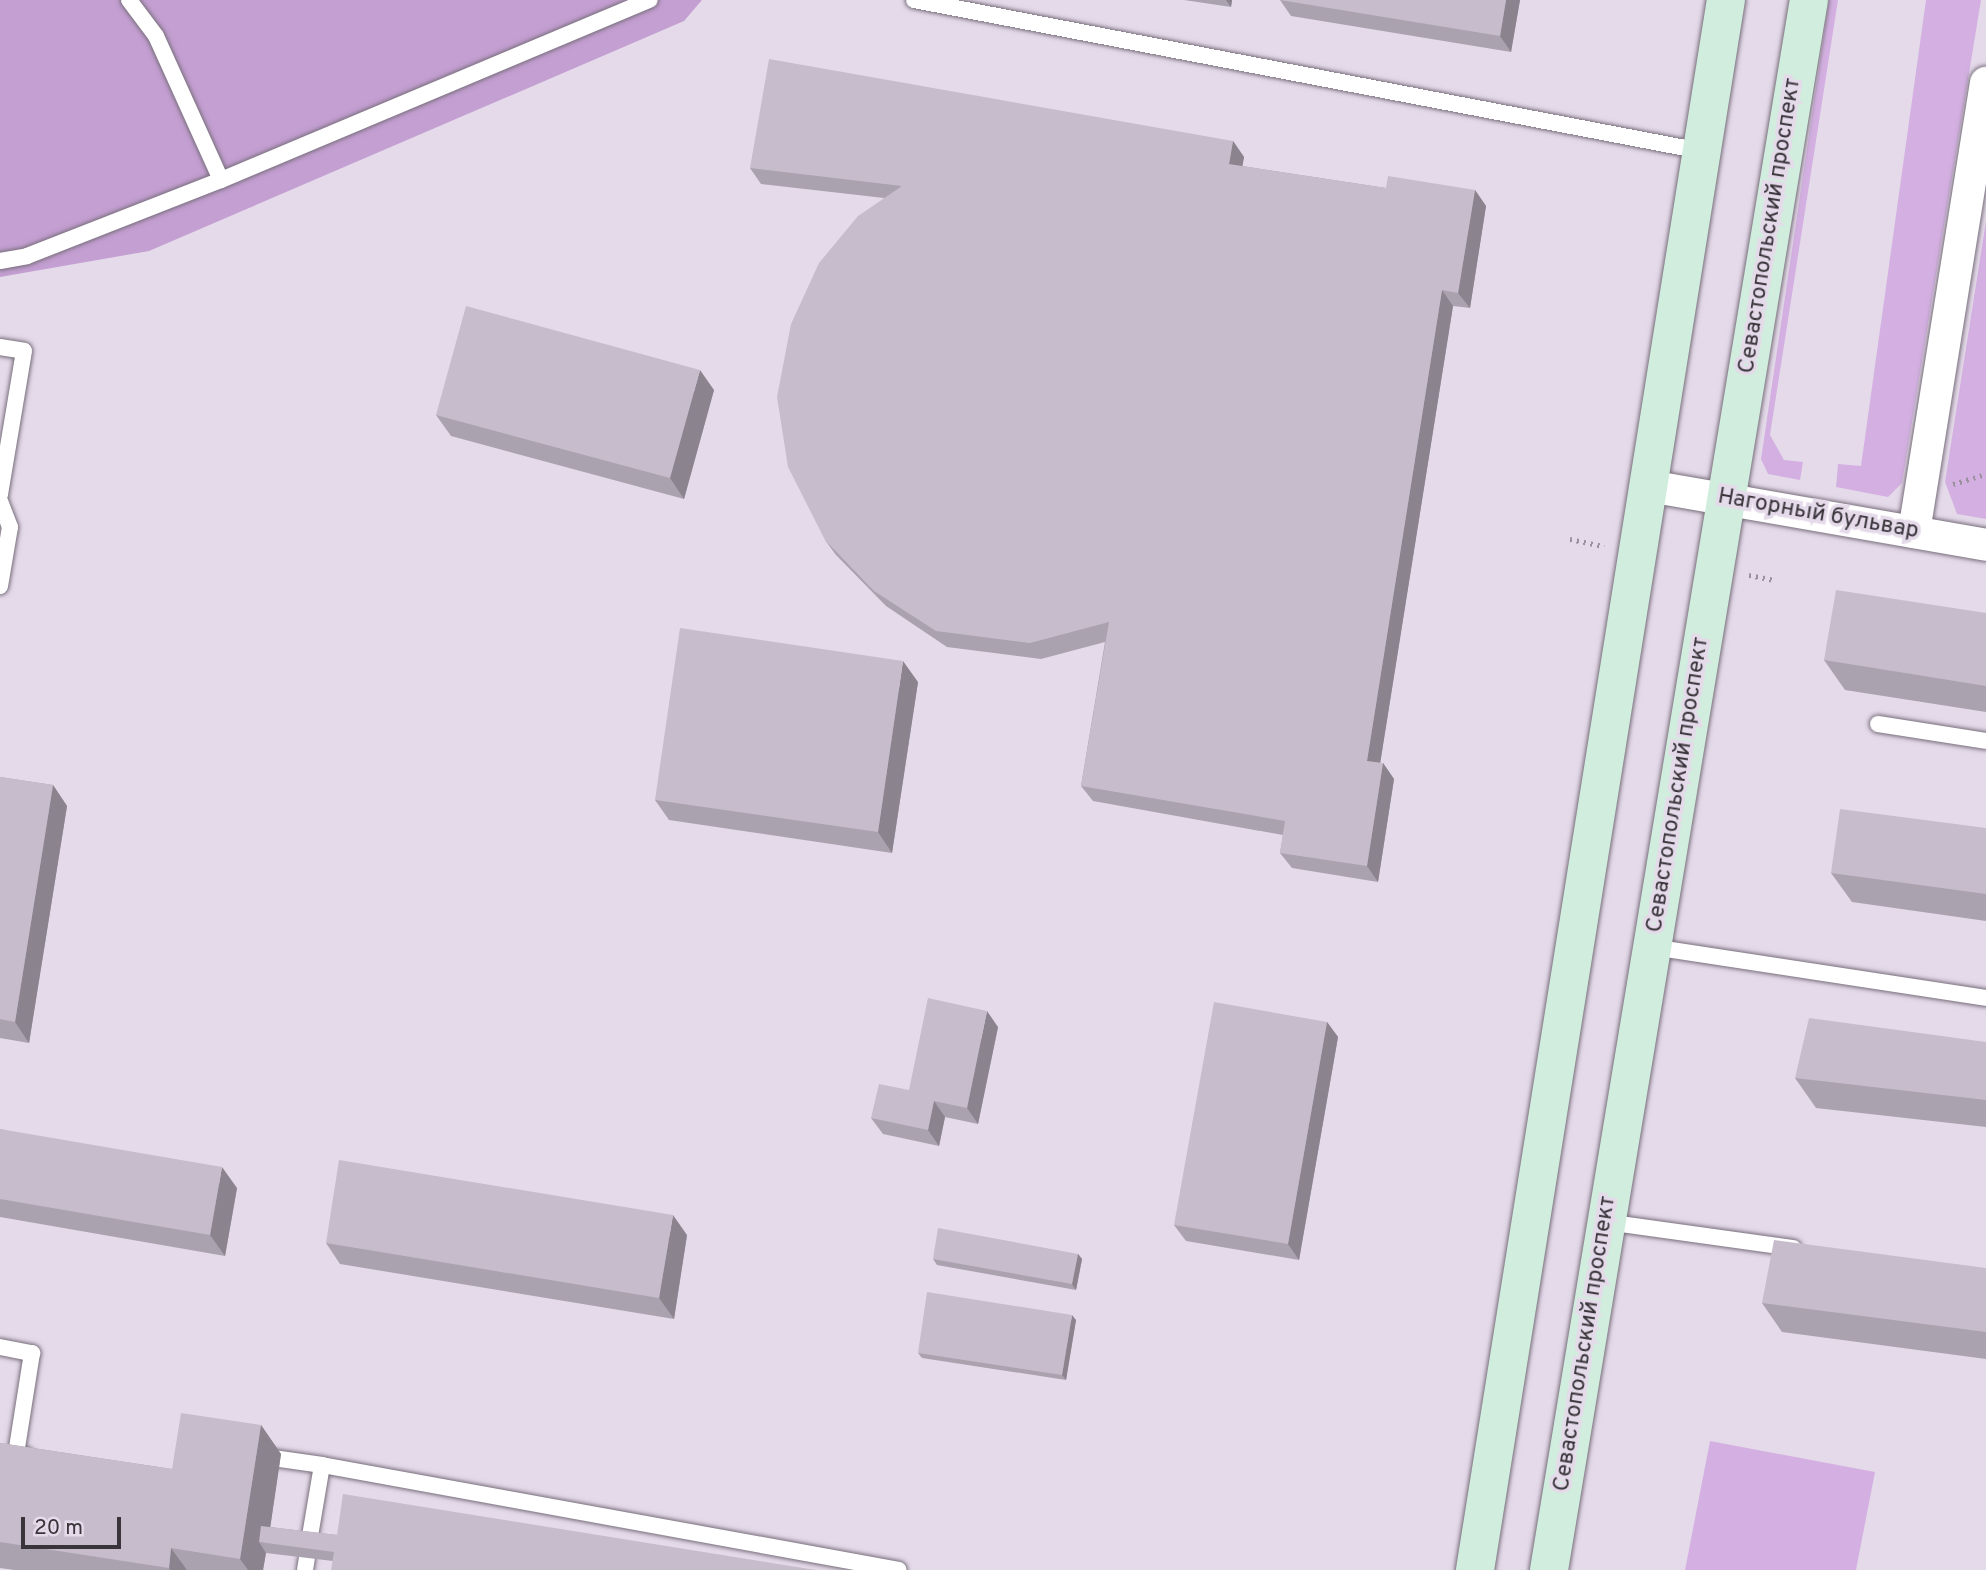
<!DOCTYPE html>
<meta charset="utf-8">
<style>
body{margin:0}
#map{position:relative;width:1986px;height:1570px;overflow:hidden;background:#e5daea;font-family:Overpass,sans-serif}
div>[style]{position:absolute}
.green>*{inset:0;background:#d3b0e1}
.forest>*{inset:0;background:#c49fd2}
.path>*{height:4.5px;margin-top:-2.25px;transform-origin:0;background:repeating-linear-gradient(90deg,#99919d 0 2px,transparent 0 7px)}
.roads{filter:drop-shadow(0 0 2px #786f7c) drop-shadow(0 0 2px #786f7c)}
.lane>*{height:16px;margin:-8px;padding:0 8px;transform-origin:8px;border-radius:8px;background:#fff}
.street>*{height:32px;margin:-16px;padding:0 16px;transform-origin:16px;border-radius:16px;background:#fff}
.secondary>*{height:38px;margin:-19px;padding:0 19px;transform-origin:19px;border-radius:19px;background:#d1eddd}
.wall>*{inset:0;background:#aba2af}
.shaded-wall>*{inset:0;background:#8b848e}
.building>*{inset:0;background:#c7bccb}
span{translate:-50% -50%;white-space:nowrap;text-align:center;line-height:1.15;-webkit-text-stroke:7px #e5daea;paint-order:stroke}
.street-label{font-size:23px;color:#38343a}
.scale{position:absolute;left:21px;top:1517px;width:100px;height:32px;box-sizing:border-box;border:4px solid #38343a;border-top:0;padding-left:9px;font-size:21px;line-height:24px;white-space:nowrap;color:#38343a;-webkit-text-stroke:5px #e5daea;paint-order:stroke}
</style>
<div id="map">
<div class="green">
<div style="clip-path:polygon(1829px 0,1838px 0,1770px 435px,1784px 460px,1803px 462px,1800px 480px,1768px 474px,1761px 459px)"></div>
<div style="clip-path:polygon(1926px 0,1981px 0,1902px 483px,1888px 497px,1836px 487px,1838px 464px,1861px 466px)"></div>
<div style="clip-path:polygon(1986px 221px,1986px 519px,1957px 514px,1945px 482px)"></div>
<div style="clip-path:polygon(1710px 1441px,1875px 1472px,1856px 1570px,1685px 1570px)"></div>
</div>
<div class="forest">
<div style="clip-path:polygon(0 0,702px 0,684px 21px,149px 251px,0 277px)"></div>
</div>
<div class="path">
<div style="left:1953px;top:484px;width:34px;rotate:-17deg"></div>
<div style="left:1570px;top:539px;width:35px;rotate:12deg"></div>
<div style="left:1749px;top:575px;width:26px;rotate:11deg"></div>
</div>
<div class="roads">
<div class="lane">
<div style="left:129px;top:0;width:45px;rotate:53.1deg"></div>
<div style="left:156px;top:36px;width:158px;rotate:65.7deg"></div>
<div style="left:914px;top:0;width:801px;rotate:10.86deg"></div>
<div style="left:0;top:261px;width:27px;rotate:-10deg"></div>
<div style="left:27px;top:256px;width:208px;rotate:-21.4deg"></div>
<div style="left:221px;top:180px;width:465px;rotate:-22.8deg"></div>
<div style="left:0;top:347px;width:24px;rotate:9deg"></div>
<div style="left:24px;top:351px;width:146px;rotate:99.5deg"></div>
<div style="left:0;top:501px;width:28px;rotate:69deg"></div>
<div style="left:10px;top:527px;width:60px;rotate:99.6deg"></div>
<div style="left:1878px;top:724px;width:109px;rotate:8.9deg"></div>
<div style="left:1653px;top:947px;width:337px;rotate:8.7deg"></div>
<div style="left:1606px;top:1222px;width:189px;rotate:7.9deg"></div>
<div style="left:0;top:1347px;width:33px;rotate:11deg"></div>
<div style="left:32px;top:1353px;width:102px;rotate:99deg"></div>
<div style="left:16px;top:1454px;width:11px;rotate:10deg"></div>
<div style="left:259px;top:1456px;width:64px;rotate:8.1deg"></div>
<div style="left:309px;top:1542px;width:78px;rotate:-80.4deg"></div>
<div style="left:322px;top:1465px;width:586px;rotate:10.31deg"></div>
<div style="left:305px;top:1570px;width:12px;rotate:-81deg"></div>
</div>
<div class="street">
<div style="left:1649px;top:486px;width:342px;rotate:9.9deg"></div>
<div style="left:1914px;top:532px;width:455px;rotate:-80.9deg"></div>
</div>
<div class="secondary">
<div style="left:1475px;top:1570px;width:1590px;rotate:-80.92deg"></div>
<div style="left:1549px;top:1570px;width:1591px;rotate:-80.6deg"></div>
</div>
</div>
<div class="wall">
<div style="clip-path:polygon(1184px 0,1232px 0,1231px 7px)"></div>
<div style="clip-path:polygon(1280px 0,1520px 0,1511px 52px,1291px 16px)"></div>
<div style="clip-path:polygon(1233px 141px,1244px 157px,1242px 166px,1386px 188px,1475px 190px,1486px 206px,1470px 308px,1453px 306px,1380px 763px,1383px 763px,1394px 779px,1378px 882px,1292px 868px,1280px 853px,1283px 835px,1093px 801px,1081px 786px,1105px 642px,1041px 659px,947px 647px,886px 606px,836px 555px,825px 540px,884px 198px,761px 184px,750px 168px)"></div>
<div style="clip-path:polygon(714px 390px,684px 499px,451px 436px,436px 415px)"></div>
<div style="clip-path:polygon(1986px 613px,1986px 712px,1845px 690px,1824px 660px)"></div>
<div style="clip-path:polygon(918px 682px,892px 853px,669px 820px,655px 800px)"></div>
<div style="clip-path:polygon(0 777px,53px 785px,67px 806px,29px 1043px,0 1038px)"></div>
<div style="clip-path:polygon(1986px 828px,1986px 921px,1852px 902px,1831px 873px)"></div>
<div style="clip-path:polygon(1327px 1022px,1338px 1037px,1299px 1260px,1186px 1241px,1174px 1225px)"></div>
<div style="clip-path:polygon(998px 1027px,978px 1124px,945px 1117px,939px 1146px,883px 1134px,871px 1118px,909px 1090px)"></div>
<div style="clip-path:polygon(1986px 1042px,1986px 1127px,1816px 1108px,1795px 1078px)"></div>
<div style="clip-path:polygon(0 1129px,237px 1188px,225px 1256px,0 1217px)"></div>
<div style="clip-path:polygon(687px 1235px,674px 1319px,340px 1264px,326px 1243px)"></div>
<div style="clip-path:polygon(1078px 1254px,1082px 1259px,1076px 1290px,937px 1265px,933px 1259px)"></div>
<div style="clip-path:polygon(1986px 1268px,1986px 1359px,1782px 1332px,1762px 1303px)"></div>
<div style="clip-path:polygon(1076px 1320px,1066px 1380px,922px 1358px,918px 1353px)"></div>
<div style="clip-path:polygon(261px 1425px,281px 1454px,270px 1527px,337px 1535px,333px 1561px,266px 1553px,263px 1570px,14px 1570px,0 1568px,0 1443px,172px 1469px)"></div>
</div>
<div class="shaded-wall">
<div style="clip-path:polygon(1226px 0,1232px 0,1231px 7px)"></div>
<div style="clip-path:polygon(1506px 0,1520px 0,1511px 52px,1500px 36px)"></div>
<div style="clip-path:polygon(1233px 141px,1244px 157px,1240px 180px,1229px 164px)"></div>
<div style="clip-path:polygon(1475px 190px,1486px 206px,1470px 308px,1458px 293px)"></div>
<div style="clip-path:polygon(1442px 290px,1453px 306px,1378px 777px,1367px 761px)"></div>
<div style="clip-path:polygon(700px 370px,714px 390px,684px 499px,670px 478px)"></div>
<div style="clip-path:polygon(903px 661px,918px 682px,892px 853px,878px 832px)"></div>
<div style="clip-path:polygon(1383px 763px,1394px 779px,1378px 882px,1367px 866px)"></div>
<div style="clip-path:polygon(53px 785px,67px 806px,29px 1043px,15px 1022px)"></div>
<div style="clip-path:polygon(987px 1011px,998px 1027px,978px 1124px,967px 1108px)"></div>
<div style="clip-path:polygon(1327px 1022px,1338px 1037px,1299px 1260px,1288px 1244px)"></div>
<div style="clip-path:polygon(934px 1101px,945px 1117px,939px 1146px,928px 1130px)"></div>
<div style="clip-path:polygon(222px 1167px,237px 1188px,225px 1256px,210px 1235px)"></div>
<div style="clip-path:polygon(673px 1215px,687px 1235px,674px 1319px,659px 1298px)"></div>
<div style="clip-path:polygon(1078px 1254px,1082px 1259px,1076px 1290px,1072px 1284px)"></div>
<div style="clip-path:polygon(1072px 1315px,1076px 1320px,1066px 1380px,1062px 1375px)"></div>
<div style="clip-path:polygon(261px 1425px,281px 1454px,268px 1543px,259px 1542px,266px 1553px,263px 1570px,248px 1570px,240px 1559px)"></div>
<div style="clip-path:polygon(171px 1548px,187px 1570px,170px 1570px,169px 1568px)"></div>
</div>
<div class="building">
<div style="clip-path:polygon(1280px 0,1506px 0,1500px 36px)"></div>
<div style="clip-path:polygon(769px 59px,1233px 141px,1229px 164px,1386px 188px,1388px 176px,1475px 190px,1458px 293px,1442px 290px,1367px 761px,1383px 763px,1367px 866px,1280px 853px,1285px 821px,1081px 786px,1109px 622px,1030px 643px,936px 631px,874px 591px,825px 540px,788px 467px,777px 397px,791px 324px,819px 263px,858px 216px,902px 186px,750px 168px)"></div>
<div style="clip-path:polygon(466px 306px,700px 370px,670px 478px,436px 415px)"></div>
<div style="clip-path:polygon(1836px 590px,1986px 613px,1986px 686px,1824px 660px)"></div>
<div style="clip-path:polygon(680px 628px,903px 661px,878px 832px,655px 800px)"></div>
<div style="clip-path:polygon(0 777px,53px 785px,15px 1022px,0 1019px)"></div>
<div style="clip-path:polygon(1840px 809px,1986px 828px,1986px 894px,1831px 873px)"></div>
<div style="clip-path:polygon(928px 998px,987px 1011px,967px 1108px,934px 1101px,928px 1130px,871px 1118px,879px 1084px,909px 1090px)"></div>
<div style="clip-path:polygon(1214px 1002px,1327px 1022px,1288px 1244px,1174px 1225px)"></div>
<div style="clip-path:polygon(1809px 1018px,1986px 1042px,1986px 1100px,1795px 1078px)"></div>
<div style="clip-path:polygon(0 1129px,222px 1167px,210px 1235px,0 1199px)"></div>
<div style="clip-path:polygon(339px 1160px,673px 1215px,659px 1298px,326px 1243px)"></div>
<div style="clip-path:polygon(938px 1228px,1078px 1254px,1072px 1284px,933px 1259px)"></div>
<div style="clip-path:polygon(1774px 1240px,1986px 1268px,1986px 1332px,1762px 1303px)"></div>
<div style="clip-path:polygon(927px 1292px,1072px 1315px,1062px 1375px,918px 1353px)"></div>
<div style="clip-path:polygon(181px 1413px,261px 1425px,240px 1559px,171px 1548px,169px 1568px,0 1542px,0 1443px,172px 1469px)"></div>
<div style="clip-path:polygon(343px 1494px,816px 1570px,331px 1570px,334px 1552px,259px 1542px,261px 1526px,337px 1535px)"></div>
</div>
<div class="street-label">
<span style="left:1771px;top:226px;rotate:-81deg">Севастопольский проспект</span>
<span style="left:1818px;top:515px;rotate:10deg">Нагорный бульвар</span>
<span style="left:1679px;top:785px;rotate:-81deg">Севастопольский проспект</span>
<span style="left:1586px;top:1344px;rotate:-81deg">Севастопольский проспект</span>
</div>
<div class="scale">20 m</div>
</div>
